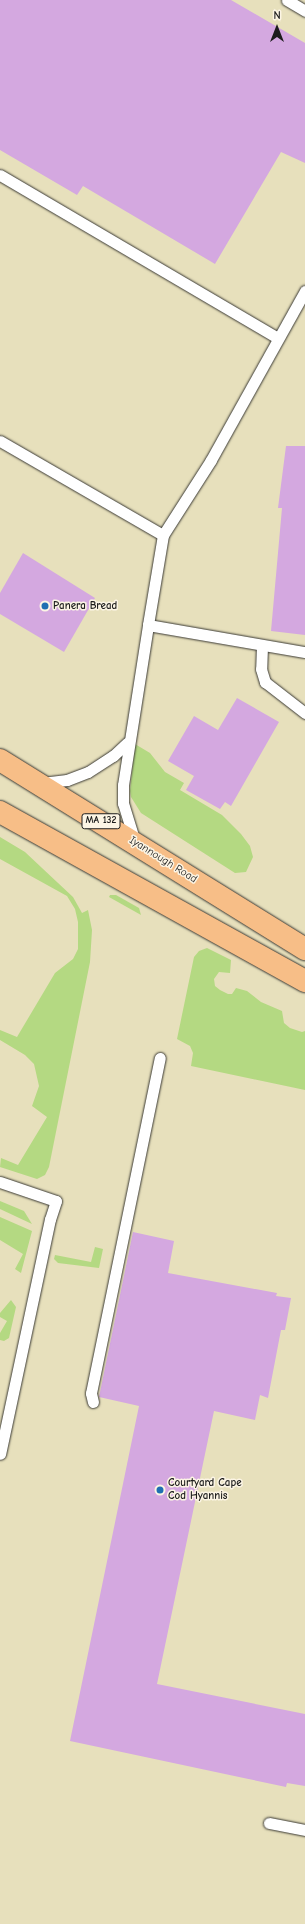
<!DOCTYPE html>
<style>
body{margin:0}
#map{position:relative;width:305px;height:1924px;overflow:hidden;background:#e7e0bc;font-family:"Comic Neue",sans-serif}
div>[style]{position:absolute}
.green>*{inset:0;background:#b4d982}
.building>*{inset:0;background:#d4a8e0}
.roads{filter:drop-shadow(0 0 1px #3a3934) drop-shadow(0 0 1px #3a3934)}
.service>*{height:11px;margin:-5.5px;padding:0 5.5px;transform-origin:5.5px;border-radius:5.5px;background:#fff}
.primary>*{height:22px;margin:-11px;padding:0 11px;transform-origin:11px;border-radius:11px;background:#f7be87}
.dots>*{width:11px;height:11px;translate:-50% -50%;box-sizing:border-box;border:2px solid #fcf5e5;border-radius:50%}
span{translate:-50% -50%;white-space:nowrap;text-align:center;line-height:1.15;-webkit-text-stroke:3px #fcf5e5;paint-order:stroke}
.shield-label span{padding:1px 3px;background:#fcf5e5;border:1px solid;border-radius:3px;-webkit-text-stroke-width:0}
.shield-label{font-size:10px;color:#1c1c1c;font-weight:700}
.poi-label{font-size:11px;color:#1c1c1c;font-weight:700}
.left{translate:0 -50%;text-align:left}
.street-label{font-size:11px;color:#1c1c1c}
.north{position:absolute;left:257px;top:8px;width:40px;height:40px;-webkit-text-stroke:3px #fcf5e5;paint-order:stroke;rotate:0deg;font-size:11px;font-weight:700;line-height:16px;text-align:center;color:#1c1c1c}
.north::after{content:'';display:block;margin:auto;width:14px;height:18px;background:#1c1c1c;clip-path:polygon(50% 0,100% 100%,50% 72%,0 100%)}
</style>
<div id="map">
<div class="green">
<div style="clip-path:polygon(135px 744px,150px 753px,165px 772px,184px 783px,180px 790px,222px 815px,241px 834px,250px 846px,253px 857px,246px 872px,235px 873px,141px 813px,131px 797px,130px 791px)"></div>
<div style="clip-path:polygon(0 837px,25px 852px,42px 868px,73px 897px,82px 913px,88px 910px,92px 930px,90px 962px,49px 1167px,45px 1175px,37px 1179px,0 1167px,1px 1158px,18px 1165px,47px 1117px,32px 1106px,39px 1086px,34px 1064px,25px 1055px,0 1040px,0 1030px,17px 1037px,55px 973px,73px 959px,78px 949px,78px 922px,75px 909px,67px 896px,0 859px)"></div>
<div style="clip-path:polygon(110px 895px,116px 895px,139px 908px,141px 915px,109px 897px)"></div>
<div style="clip-path:polygon(207px 948px,231px 960px,230px 973px,219px 972px,214px 979px,215px 986px,220px 990px,228px 994px,232px 994px,236px 988px,247px 991px,261px 1002px,282px 1011px,284px 1023px,290px 1028px,302px 1032px,305px 1031px,305px 1090px,191px 1066px,193px 1053px,190px 1046px,177px 1039px,194px 957px,199px 951px)"></div>
<div style="clip-path:polygon(0 1201px,24px 1211px,32px 1224px,0 1209px)"></div>
<div style="clip-path:polygon(0 1217px,32px 1231px,21px 1273px,15px 1269px,23px 1254px,0 1240px)"></div>
<div style="clip-path:polygon(95px 1247px,103px 1249px,99px 1268px,58px 1263px,54px 1259px,55px 1255px,91px 1262px)"></div>
<div style="clip-path:polygon(11px 1300px,16px 1307px,9px 1338px,4px 1341px,0 1340px,0 1333px,7px 1321px,0 1317px,0 1313px)"></div>
</div>
<div class="building">
<div style="clip-path:polygon(0 0,231px 0,305px 43px,305px 163px,281px 152px,215px 264px,83px 186px,77px 195px,0 150px)"></div>
<div style="clip-path:polygon(286px 446px,305px 446px,305px 635px,271px 631px,282px 508px,278px 508px)"></div>
<div style="clip-path:polygon(23px 553px,95px 598px,64px 652px,0 614px,0 593px)"></div>
<div style="clip-path:polygon(237px 698px,279px 722px,231px 806px,225px 802px,220px 809px,186px 790px,194px 776px,168px 761px,194px 716px,218px 730px)"></div>
<div style="clip-path:polygon(133px 1232px,174px 1241px,168px 1273px,277px 1293px,276px 1296px,291px 1298px,285px 1330px,281px 1330px,268px 1398px,260px 1395px,255px 1420px,214px 1411px,157px 1684px,305px 1714px,305px 1786px,287px 1783px,286px 1787px,70px 1741px,139px 1406px,99px 1397px)"></div>
</div>
<div class="roads">
<div class="service">
<div style="left:287px;top:0;width:21px;rotate:31deg"></div>
<div style="left:0;top:175px;width:322px;rotate:30.4deg"></div>
<div style="left:305px;top:291px;width:193px;rotate:119.1deg"></div>
<div style="left:211px;top:460px;width:89px;rotate:122.6deg"></div>
<div style="left:163px;top:535px;width:91px;rotate:99.5deg"></div>
<div style="left:148px;top:625px;width:159px;rotate:9.8deg"></div>
<div style="left:0;top:441px;width:188px;rotate:30deg"></div>
<div style="left:262px;top:646px;width:23px;rotate:92deg"></div>
<div style="left:261px;top:669px;width:14px;rotate:73deg"></div>
<div style="left:265px;top:682px;width:51px;rotate:37.8deg"></div>
<div style="left:42px;top:783px;width:25px;rotate:-7deg"></div>
<div style="left:67px;top:780px;width:22px;rotate:-21deg"></div>
<div style="left:88px;top:772px;width:30px;rotate:-33deg"></div>
<div style="left:113px;top:756px;width:19px;rotate:-43deg"></div>
<div style="left:135px;top:842px;width:41px;rotate:-107.1deg"></div>
<div style="left:123px;top:803px;width:18px;rotate:-90deg"></div>
<div style="left:123px;top:785px;width:162px;rotate:-81.1deg"></div>
<div style="left:0;top:1182px;width:59px;rotate:18.7deg"></div>
<div style="left:56px;top:1201px;width:19px;rotate:108deg"></div>
<div style="left:50px;top:1219px;width:240px;rotate:102deg"></div>
<div style="left:93px;top:1402px;width:9px;rotate:-103deg"></div>
<div style="left:91px;top:1393px;width:342px;rotate:-78.4deg"></div>
<div style="left:269px;top:1823px;width:37px;rotate:11deg"></div>
</div>
<div class="primary">
<div style="left:0;top:760px;width:359px;rotate:31.8deg"></div>
<div style="left:0;top:812px;width:349px;rotate:29deg"></div>
</div>
</div>
<div class="dots">
<div style="left:45px;top:606px;background:#1f6fb2"></div>
<div style="left:160px;top:1490px;background:#1f6fb2"></div>
</div>
<div class="shield-label">
<span style="left:101px;top:821px">MA 132</span>
</div>
<div class="poi-label">
<span class="left" style="left:53px;top:606px">Panera Bread</span>
<span class="left" style="left:168px;top:1490px">Courtyard Cape<br>Cod Hyannis</span>
</div>
<div class="street-label">
<span style="left:163px;top:860px;rotate:32deg">Iyannough Road</span>
</div>
<div class="north">N</div>
</div>
